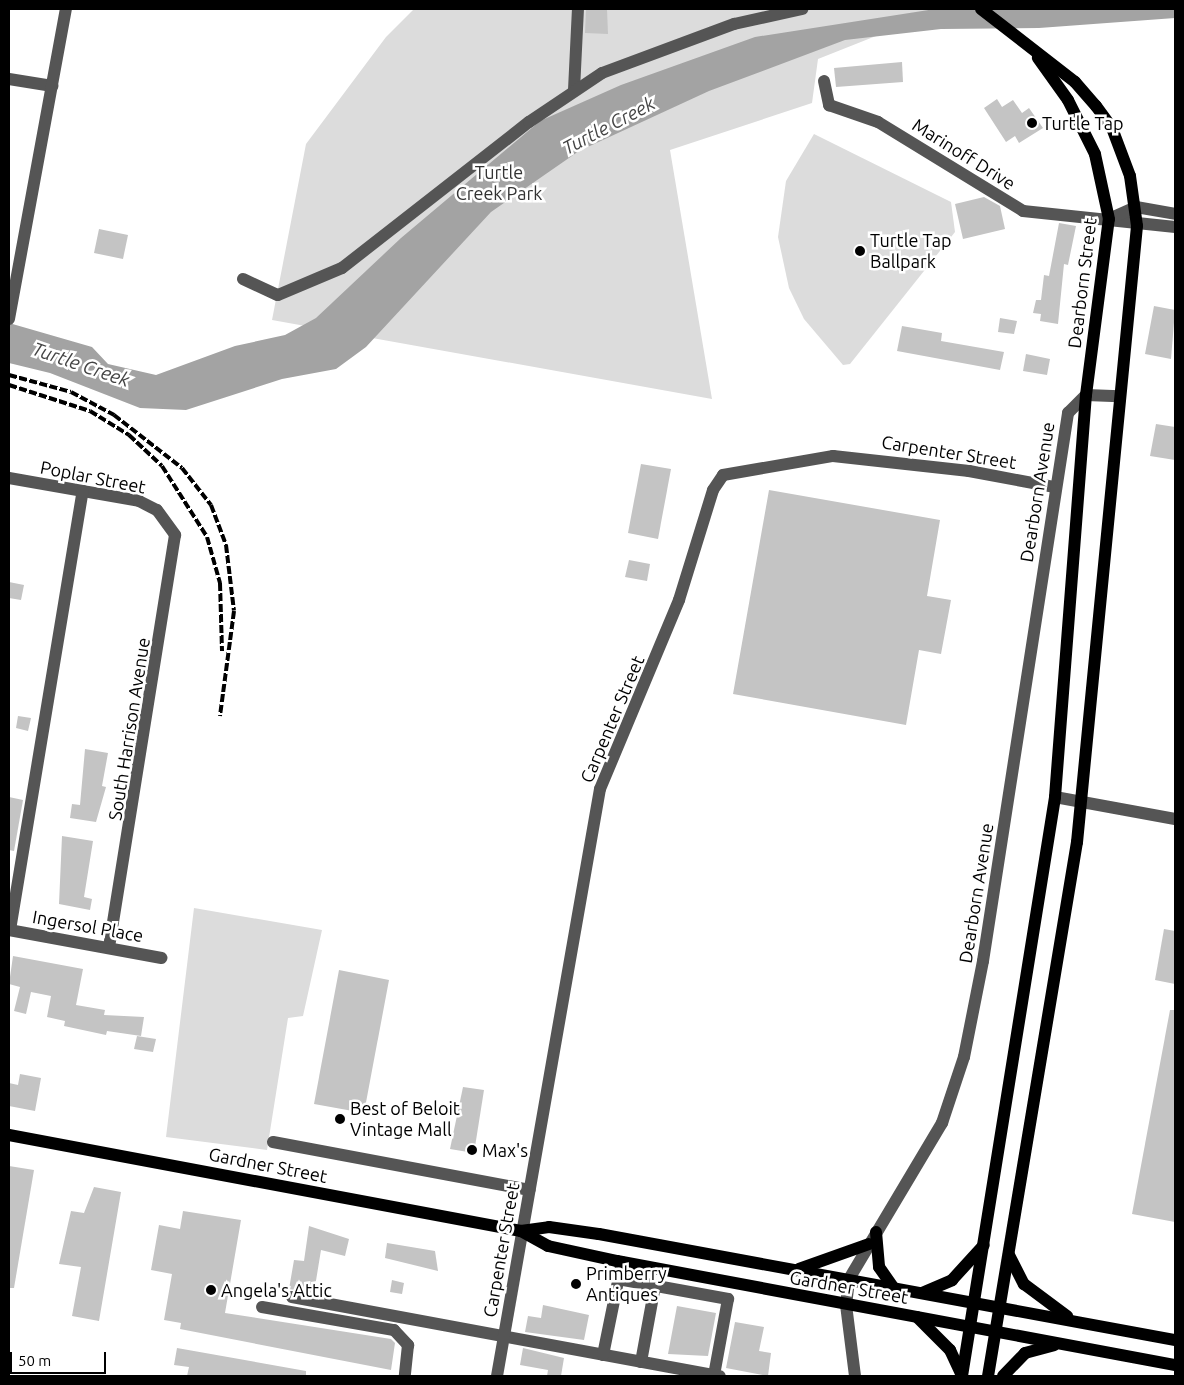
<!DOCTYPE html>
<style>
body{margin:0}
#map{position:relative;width:1184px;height:1385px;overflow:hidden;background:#fff;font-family:Ubuntu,sans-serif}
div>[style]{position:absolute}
.green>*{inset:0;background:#dcdcdc}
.water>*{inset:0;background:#a3a3a3}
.building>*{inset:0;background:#c4c4c4}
.minor>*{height:12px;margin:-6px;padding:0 6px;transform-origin:6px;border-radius:6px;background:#555}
.major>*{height:12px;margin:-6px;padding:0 6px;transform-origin:6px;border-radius:6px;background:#000}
.rail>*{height:4px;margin-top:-2px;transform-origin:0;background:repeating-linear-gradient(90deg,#000 0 8px,transparent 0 10.5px)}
.dots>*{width:14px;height:14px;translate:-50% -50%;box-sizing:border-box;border:2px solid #fff;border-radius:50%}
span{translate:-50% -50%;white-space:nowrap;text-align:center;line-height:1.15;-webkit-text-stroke:5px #fff;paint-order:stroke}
.poi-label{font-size:18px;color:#000}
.left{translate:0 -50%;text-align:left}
.street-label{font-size:18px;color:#000}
.park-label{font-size:18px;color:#333}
.water-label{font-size:19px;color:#444;font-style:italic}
.frame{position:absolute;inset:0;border:10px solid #000;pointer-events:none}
.scale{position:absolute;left:10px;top:1352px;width:96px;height:22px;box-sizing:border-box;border:2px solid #000;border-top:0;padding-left:6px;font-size:15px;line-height:18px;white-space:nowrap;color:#000;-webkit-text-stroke:4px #fff;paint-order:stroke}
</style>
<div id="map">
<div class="green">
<div style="clip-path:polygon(414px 9px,944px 9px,818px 59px,812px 103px,670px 150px,712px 399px,272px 320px,306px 144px,386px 37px)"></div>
<div style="clip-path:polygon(814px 134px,951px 202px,955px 232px,850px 364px,843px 365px,804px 319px,789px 288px,778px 237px,786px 181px)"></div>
<div style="clip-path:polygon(194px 908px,322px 930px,303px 1016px,288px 1018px,267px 1150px,166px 1137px)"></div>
</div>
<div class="water">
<div style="clip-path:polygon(935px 9px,1175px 9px,1175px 18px,1039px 28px,941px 29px,845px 40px,709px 91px,579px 151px,491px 212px,366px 347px,336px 369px,282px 379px,186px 410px,140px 408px,50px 373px,9px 363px,9px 323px,92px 347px,108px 364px,156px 375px,235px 346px,285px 335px,316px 318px,401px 238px,540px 121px,621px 85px,755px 37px)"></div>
</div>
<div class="building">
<div style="clip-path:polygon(586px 9px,607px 9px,608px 34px,585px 33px)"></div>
<div style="clip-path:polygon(902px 62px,903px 82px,836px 87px,834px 68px)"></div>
<div style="clip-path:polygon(997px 99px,1002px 107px,1013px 100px,1022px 113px,1029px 108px,1043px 128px,1019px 143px,1015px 136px,1006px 142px,984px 108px)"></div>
<div style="clip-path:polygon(984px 197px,1000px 206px,1005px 229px,963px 239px,955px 204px)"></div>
<div style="clip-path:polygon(1059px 223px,1076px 226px,1068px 265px,1064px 264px,1058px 324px,1040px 321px,1041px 314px,1033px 313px,1036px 300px,1041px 300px,1044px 275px,1049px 276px)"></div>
<div style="clip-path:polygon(99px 229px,128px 235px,123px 259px,94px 253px)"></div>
<div style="clip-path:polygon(1154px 306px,1175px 310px,1171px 359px,1145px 354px)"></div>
<div style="clip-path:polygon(1000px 318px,1017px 321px,1014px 334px,998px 332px)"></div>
<div style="clip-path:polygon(902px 326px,942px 333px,941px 341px,1004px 352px,1000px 370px,897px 351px)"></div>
<div style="clip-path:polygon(1026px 354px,1050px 359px,1047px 375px,1023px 371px)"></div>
<div style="clip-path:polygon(1156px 424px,1175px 427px,1175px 460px,1150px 456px)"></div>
<div style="clip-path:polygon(641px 464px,671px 469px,658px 539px,628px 533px)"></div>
<div style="clip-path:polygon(769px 490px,940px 520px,927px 596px,951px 600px,941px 654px,919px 650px,906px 725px,733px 694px)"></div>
<div style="clip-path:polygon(629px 560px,650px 564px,647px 581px,625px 577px)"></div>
<div style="clip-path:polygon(9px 582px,24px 585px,21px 600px,9px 598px)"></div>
<div style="clip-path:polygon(18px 716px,31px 718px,28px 731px,16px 728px)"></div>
<div style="clip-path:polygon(85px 749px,108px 753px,102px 786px,106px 787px,96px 822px,70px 818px,72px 804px,80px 805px)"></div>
<div style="clip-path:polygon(9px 797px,23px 800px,14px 851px,9px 850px)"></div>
<div style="clip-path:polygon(62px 836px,93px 841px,84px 897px,92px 899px,90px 910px,59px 904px)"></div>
<div style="clip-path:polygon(1164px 929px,1175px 931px,1175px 984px,1155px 980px)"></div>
<div style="clip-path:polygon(13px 956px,83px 969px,76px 1005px,105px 1010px,104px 1015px,144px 1017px,141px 1036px,107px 1031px,106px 1035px,64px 1026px,65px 1021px,47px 1017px,51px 996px,31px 992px,26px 1014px,14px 1011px,20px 987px,9px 984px)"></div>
<div style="clip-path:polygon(339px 970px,389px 980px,364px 1113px,314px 1104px)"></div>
<div style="clip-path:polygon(1170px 1010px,1175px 1010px,1175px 1222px,1132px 1214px)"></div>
<div style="clip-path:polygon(137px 1036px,156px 1039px,153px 1052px,134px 1049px)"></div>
<div style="clip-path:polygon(20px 1074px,41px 1078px,35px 1111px,9px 1106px,9px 1083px,18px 1085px)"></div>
<div style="clip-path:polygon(463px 1087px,484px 1090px,474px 1153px,450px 1149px)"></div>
<div style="clip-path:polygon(9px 1166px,34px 1170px,14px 1288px,9px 1288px)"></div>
<div style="clip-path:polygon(94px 1187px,121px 1192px,99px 1321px,72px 1316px,81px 1267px,59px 1264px,71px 1211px,84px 1213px)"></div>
<div style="clip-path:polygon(183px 1211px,241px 1220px,225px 1313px,391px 1339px,395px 1343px,391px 1370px,180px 1329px,181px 1323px,164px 1320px,172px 1274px,151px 1270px,159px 1225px,180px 1229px)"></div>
<div style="clip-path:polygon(309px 1226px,349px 1239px,345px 1256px,321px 1250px,314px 1293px,289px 1289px,294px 1260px,304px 1261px)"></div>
<div style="clip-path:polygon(387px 1243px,435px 1251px,438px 1271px,385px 1258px)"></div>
<div style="clip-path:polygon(392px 1280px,404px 1283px,402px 1294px,390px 1292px)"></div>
<div style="clip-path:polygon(543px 1305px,589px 1315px,584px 1340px,525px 1332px,528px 1316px,541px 1318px)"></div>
<div style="clip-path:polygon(677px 1306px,716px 1313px,708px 1356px,668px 1354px)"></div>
<div style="clip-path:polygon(735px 1322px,764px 1327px,759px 1351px,771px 1353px,768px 1376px,726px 1368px)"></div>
<div style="clip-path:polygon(177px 1348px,306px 1371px,306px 1376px,187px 1376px,189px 1367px,174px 1365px)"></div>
<div style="clip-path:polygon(523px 1348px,564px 1358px,561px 1376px,547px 1376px,548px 1370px,520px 1365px)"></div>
</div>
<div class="minor">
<div style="left:9px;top:79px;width:44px;rotate:9.2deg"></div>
<div style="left:824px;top:81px;width:25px;rotate:78deg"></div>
<div style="left:829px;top:105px;width:52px;rotate:19.1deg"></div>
<div style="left:878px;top:122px;width:170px;rotate:31.5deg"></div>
<div style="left:1023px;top:211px;width:153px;rotate:6deg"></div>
<div style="left:574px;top:90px;width:81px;rotate:-87.2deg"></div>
<div style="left:1109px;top:219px;width:30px;rotate:-24deg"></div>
<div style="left:1136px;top:207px;width:40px;rotate:10deg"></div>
<div style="left:243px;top:279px;width:38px;rotate:25deg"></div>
<div style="left:278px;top:295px;width:69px;rotate:-22.9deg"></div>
<div style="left:342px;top:268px;width:237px;rotate:-38deg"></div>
<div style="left:529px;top:122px;width:88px;rotate:-33.9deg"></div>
<div style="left:602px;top:73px;width:141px;rotate:-20.4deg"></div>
<div style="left:734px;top:24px;width:70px;rotate:-12.4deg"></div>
<div style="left:9px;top:319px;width:315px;rotate:-79.6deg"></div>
<div style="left:9px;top:478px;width:132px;rotate:10deg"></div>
<div style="left:139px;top:501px;width:20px;rotate:27deg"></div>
<div style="left:157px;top:510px;width:31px;rotate:54deg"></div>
<div style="left:175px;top:535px;width:418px;rotate:99.1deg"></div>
<div style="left:1055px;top:797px;width:122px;rotate:10.4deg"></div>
<div style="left:9px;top:930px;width:155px;rotate:10.4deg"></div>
<div style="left:10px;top:930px;width:445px;rotate:-80.6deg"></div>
<div style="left:273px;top:1142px;width:261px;rotate:10.6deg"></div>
<div style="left:618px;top:1279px;width:112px;rotate:10.3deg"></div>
<div style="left:728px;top:1299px;width:77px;rotate:100.4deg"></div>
<div style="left:292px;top:1297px;width:435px;rotate:10.5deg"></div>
<div style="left:262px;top:1307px;width:134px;rotate:9.9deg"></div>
<div style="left:394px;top:1330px;width:21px;rotate:47deg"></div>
<div style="left:408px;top:1345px;width:31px;rotate:96deg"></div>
<div style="left:603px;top:1355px;width:95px;rotate:-78.5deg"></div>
<div style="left:641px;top:1362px;width:77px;rotate:-79.6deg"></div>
<div style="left:497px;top:1376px;width:596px;rotate:-80.05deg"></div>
<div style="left:600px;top:789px;width:205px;rotate:-67.3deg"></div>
<div style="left:679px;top:600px;width:115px;rotate:-72.8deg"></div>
<div style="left:713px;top:490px;width:18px;rotate:-56deg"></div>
<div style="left:723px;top:475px;width:112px;rotate:-9.8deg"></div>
<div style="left:833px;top:456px;width:137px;rotate:6.3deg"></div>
<div style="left:969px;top:471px;width:86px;rotate:10.7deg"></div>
<div style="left:855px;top:1376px;width:72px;rotate:-97.2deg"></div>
<div style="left:846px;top:1305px;width:26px;rotate:-83deg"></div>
<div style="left:849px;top:1279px;width:182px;rotate:-59.2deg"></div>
<div style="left:942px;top:1123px;width:70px;rotate:-71.6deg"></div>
<div style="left:964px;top:1057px;width:98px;rotate:-78.8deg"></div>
<div style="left:983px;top:961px;width:555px;rotate:-81.18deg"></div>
<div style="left:1068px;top:413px;width:25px;rotate:-45deg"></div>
<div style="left:1086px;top:395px;width:33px;rotate:2deg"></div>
</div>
<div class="major">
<div style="left:981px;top:9px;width:119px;rotate:37.8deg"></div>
<div style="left:1075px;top:82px;width:32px;rotate:49deg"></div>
<div style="left:1096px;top:106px;width:27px;rotate:54deg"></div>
<div style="left:1112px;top:128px;width:51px;rotate:69.4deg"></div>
<div style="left:1130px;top:176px;width:50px;rotate:82deg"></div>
<div style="left:1137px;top:226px;width:619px;rotate:95.56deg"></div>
<div style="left:1077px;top:842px;width:541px;rotate:99.46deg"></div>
<div style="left:9px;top:1135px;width:521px;rotate:10.62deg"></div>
<div style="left:521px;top:1231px;width:28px;rotate:-8deg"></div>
<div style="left:549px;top:1227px;width:50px;rotate:8deg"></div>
<div style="left:599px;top:1234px;width:586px;rotate:10.43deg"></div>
<div style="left:521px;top:1231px;width:31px;rotate:29deg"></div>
<div style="left:548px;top:1246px;width:71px;rotate:12.3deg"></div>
<div style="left:617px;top:1261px;width:568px;rotate:10.56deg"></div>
<div style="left:876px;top:1232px;width:35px;rotate:85deg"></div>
<div style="left:879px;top:1267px;width:24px;rotate:55deg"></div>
<div style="left:1009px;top:1255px;width:33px;rotate:63deg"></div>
<div style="left:1024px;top:1284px;width:54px;rotate:36.7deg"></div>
<div style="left:799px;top:1269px;width:74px;rotate:-19.7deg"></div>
<div style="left:922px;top:1293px;width:33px;rotate:-23deg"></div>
<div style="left:952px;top:1280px;width:47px;rotate:-47.6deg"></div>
<div style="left:917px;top:1317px;width:47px;rotate:45deg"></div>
<div style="left:950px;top:1350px;width:29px;rotate:65deg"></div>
<div style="left:962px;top:1376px;width:586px;rotate:-80.87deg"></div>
<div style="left:1055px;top:797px;width:403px;rotate:-85.6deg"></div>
<div style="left:1086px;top:395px;width:177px;rotate:-82.6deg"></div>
<div style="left:1109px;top:219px;width:66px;rotate:-102.2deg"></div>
<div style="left:1095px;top:154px;width:60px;rotate:-116.6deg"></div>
<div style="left:1068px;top:100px;width:52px;rotate:-125.5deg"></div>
<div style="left:1003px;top:1376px;width:32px;rotate:-46deg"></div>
<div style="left:1025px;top:1353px;width:30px;rotate:-15deg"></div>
</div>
<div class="rail">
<div style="left:9px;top:375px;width:64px;rotate:15.3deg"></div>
<div style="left:71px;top:392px;width:49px;rotate:28.1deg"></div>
<div style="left:114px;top:415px;width:86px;rotate:37.9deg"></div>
<div style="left:182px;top:468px;width:47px;rotate:51.9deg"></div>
<div style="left:211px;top:505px;width:43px;rotate:69.4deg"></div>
<div style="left:226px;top:545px;width:66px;rotate:83.1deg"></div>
<div style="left:234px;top:611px;width:106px;rotate:97.6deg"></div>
<div style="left:9px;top:385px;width:85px;rotate:17.8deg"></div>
<div style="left:90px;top:411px;width:46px;rotate:31.6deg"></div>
<div style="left:129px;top:435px;width:45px;rotate:43.2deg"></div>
<div style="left:162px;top:466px;width:84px;rotate:57.6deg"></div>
<div style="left:207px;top:537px;width:48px;rotate:74.2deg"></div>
<div style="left:220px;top:583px;width:68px;rotate:88.3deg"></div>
</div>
<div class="dots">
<div style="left:1032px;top:123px;background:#000"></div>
<div style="left:860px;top:251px;background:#000"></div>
<div style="left:340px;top:1119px;background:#000"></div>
<div style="left:472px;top:1150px;background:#000"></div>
<div style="left:576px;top:1284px;background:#000"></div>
<div style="left:211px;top:1290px;background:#000"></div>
</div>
<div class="poi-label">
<span class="left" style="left:1042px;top:123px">Turtle Tap</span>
<span class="left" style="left:870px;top:251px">Turtle Tap<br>Ballpark</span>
<span class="left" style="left:350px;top:1119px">Best of Beloit<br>Vintage Mall</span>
<span class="left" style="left:482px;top:1150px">Max's</span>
<span class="left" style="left:586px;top:1284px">Primberry<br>Antiques</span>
<span class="left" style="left:221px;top:1290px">Angela's Attic</span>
</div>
<div class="street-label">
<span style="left:964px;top:154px;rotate:32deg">Marinoff Drive</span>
<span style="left:1082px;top:283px;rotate:-83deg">Dearborn Street</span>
<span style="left:949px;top:452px;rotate:9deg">Carpenter Street</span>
<span style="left:93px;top:477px;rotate:11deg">Poplar Street</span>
<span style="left:1037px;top:492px;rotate:-81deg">Dearborn Avenue</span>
<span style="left:612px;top:719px;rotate:-67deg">Carpenter Street</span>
<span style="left:129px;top:729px;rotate:-81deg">South Harrison Avenue</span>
<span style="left:976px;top:893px;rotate:-81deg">Dearborn Avenue</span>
<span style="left:88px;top:926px;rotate:10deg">Ingersol Place</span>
<span style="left:268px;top:1165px;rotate:11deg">Gardner Street</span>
<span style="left:501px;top:1250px;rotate:-80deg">Carpenter Street</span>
<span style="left:849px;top:1287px;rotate:10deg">Gardner Street</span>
</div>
<div class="park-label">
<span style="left:499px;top:183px">Turtle<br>Creek Park</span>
</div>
<div class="water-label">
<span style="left:609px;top:126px;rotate:-28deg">Turtle Creek</span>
<span style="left:81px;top:365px;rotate:19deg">Turtle Creek</span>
</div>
<div class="frame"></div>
<div class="scale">50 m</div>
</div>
